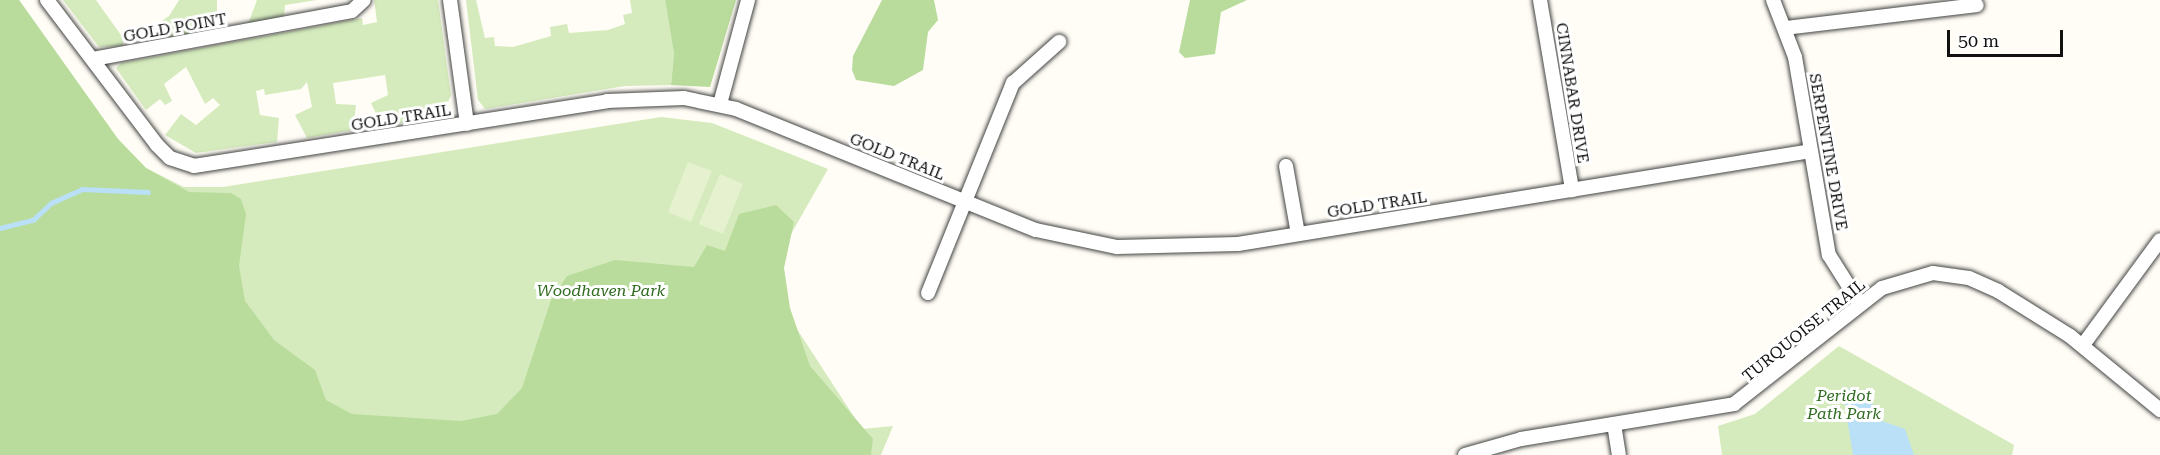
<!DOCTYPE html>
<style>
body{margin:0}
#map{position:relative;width:2160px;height:455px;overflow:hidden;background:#fffdf5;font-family:"Roboto Serif",serif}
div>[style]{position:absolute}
.green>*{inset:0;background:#d5ebbd}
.forest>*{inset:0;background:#b9dc9c}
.pitch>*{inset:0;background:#e6f2cf}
.water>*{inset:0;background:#b9e0f7}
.stream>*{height:4.5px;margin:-2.25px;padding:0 2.25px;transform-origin:2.25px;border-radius:2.25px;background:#b9e0f7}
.roads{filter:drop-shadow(0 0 2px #444) drop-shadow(0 0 2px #444)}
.minor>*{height:14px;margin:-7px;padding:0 7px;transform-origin:7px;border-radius:7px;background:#fff}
span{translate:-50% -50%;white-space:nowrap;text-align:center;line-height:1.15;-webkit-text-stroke:6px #fff;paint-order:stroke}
.street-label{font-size:16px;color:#111}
.park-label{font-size:16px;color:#2f6b1f;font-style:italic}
.scale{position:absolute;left:1947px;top:30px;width:116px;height:27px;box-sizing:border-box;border:3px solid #111;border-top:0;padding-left:8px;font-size:18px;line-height:21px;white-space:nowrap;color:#111;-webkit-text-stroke:4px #fff;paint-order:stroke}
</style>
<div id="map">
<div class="green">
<div style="clip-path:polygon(0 0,19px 0,118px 139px,146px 168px,184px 187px,223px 187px,661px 117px,712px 123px,828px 169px,765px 280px,862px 429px,893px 426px,881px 455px,159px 455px)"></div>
<div style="clip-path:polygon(63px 0,96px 0,123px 38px,123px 46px,99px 47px)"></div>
<div style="clip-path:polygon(179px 0,217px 0,217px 18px,200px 20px,193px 37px,145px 40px,146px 32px,169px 16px)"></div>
<div style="clip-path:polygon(257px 0,317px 0,285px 5px,284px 16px,248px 24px)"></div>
<div style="clip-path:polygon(374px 0,438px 0,451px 95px,442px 116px,382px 126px,371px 103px,388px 95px,385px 75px,333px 83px,336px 104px,356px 105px,353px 130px,307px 138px,295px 115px,312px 107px,307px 82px,301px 89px,265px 95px,264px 89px,256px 91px,260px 115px,279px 118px,277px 142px,196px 153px,165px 135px,181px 114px,196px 125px,220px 105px,213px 98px,205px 104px,186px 67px,164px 84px,172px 101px,165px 105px,160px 99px,146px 110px,116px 68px,121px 63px,362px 18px,363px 25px,377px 22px)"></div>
<div style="clip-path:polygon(466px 0,476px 0,485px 38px,494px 37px,495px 46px,513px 47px,551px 36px,550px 27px,567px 24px,569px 33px,608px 30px,625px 24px,623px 15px,632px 13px,630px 0,665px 0,674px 54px,671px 85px,625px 86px,485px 109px,478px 100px)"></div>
<div style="clip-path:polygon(1839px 346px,2014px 445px,2012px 455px,1722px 455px,1718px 426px,1755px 414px)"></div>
</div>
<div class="forest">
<div style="clip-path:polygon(0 0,19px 0,118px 139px,146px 168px,189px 192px,231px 193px,241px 199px,246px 214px,239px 266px,245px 301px,274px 340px,315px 370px,326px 400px,352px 414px,461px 421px,497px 414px,522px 388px,551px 300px,567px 276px,615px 260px,694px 267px,707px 245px,725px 251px,739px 214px,776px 205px,794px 222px,784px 268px,790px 308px,810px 366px,873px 439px,871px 455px,0 455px)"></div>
<div style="clip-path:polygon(665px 0,736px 0,710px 87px,671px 85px,674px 54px)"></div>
<div style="clip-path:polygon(882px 0,934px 0,938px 20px,928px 32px,923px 70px,894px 86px,856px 80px,852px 70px,853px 56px)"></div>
<div style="clip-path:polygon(1190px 0,1247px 0,1221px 12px,1215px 54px,1185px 58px,1179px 52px)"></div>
</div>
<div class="pitch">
<div style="clip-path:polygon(688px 162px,712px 171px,691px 222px,668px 212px)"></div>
<div style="clip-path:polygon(720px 174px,743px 184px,723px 234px,699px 224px)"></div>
</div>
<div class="water">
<div style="clip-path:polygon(1850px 387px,1868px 393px,1879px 420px,1905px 429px,1914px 455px,1853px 455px,1844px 400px)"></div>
</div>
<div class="stream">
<div style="left:0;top:228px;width:34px;rotate:-14deg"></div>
<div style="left:33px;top:220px;width:25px;rotate:-43deg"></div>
<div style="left:51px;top:203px;width:34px;rotate:-24deg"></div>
<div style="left:82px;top:189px;width:66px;rotate:2.6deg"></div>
</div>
<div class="roads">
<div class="minor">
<div style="left:47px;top:0;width:182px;rotate:52.8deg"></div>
<div style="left:157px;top:145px;width:18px;rotate:45deg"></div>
<div style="left:170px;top:158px;width:25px;rotate:18deg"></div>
<div style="left:194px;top:166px;width:418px;rotate:-8.9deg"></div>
<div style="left:607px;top:101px;width:77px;rotate:-2.2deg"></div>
<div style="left:684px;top:98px;width:53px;rotate:11.9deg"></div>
<div style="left:736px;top:109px;width:323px;rotate:22deg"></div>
<div style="left:1036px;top:230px;width:83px;rotate:11.9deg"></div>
<div style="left:1117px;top:247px;width:121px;rotate:-1.4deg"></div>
<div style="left:1238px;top:244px;width:580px;rotate:-9.22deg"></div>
<div style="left:450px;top:0;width:125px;rotate:82.2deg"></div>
<div style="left:1540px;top:0;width:193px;rotate:80.4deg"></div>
<div style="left:1773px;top:0;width:61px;rotate:68.9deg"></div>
<div style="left:1795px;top:57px;width:201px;rotate:80.3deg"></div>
<div style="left:1829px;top:255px;width:58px;rotate:57.7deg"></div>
<div style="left:1785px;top:28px;width:193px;rotate:-6.8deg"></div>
<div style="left:93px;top:59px;width:263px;rotate:-10.5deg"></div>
<div style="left:352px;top:11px;width:16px;rotate:-43deg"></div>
<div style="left:720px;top:104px;width:108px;rotate:-74.9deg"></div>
<div style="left:1286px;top:166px;width:69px;rotate:80deg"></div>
<div style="left:928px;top:293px;width:227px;rotate:-68deg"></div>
<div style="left:1013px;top:83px;width:62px;rotate:-41.7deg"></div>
<div style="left:2083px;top:345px;width:130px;rotate:-53.7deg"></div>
<div style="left:1614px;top:424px;width:31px;rotate:81deg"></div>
<div style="left:1465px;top:455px;width:58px;rotate:-15.9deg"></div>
<div style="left:1521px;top:439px;width:216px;rotate:-9.3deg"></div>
<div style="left:1734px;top:404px;width:188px;rotate:-38.1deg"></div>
<div style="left:1882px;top:288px;width:53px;rotate:-16.4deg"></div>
<div style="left:1933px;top:273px;width:36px;rotate:8deg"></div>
<div style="left:1969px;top:278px;width:32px;rotate:24deg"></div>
<div style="left:1998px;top:291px;width:85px;rotate:32deg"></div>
<div style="left:2070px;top:336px;width:117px;rotate:39.4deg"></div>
</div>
</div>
<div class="street-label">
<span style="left:175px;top:28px;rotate:-10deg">GOLD POINT</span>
<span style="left:1572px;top:93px;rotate:81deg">CINNABAR DRIVE</span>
<span style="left:401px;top:118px;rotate:-9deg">GOLD TRAIL</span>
<span style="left:1828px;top:152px;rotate:80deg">SERPENTINE DRIVE</span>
<span style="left:897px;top:157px;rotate:22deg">GOLD TRAIL</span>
<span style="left:1377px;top:205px;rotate:-9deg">GOLD TRAIL</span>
<span style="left:1804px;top:331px;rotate:-39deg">TURQUOISE TRAIL</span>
</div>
<div class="park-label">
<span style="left:601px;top:291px">Woodhaven Park</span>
<span style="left:1844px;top:405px">Peridot<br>Path Park</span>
</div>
<div class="scale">50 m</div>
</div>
